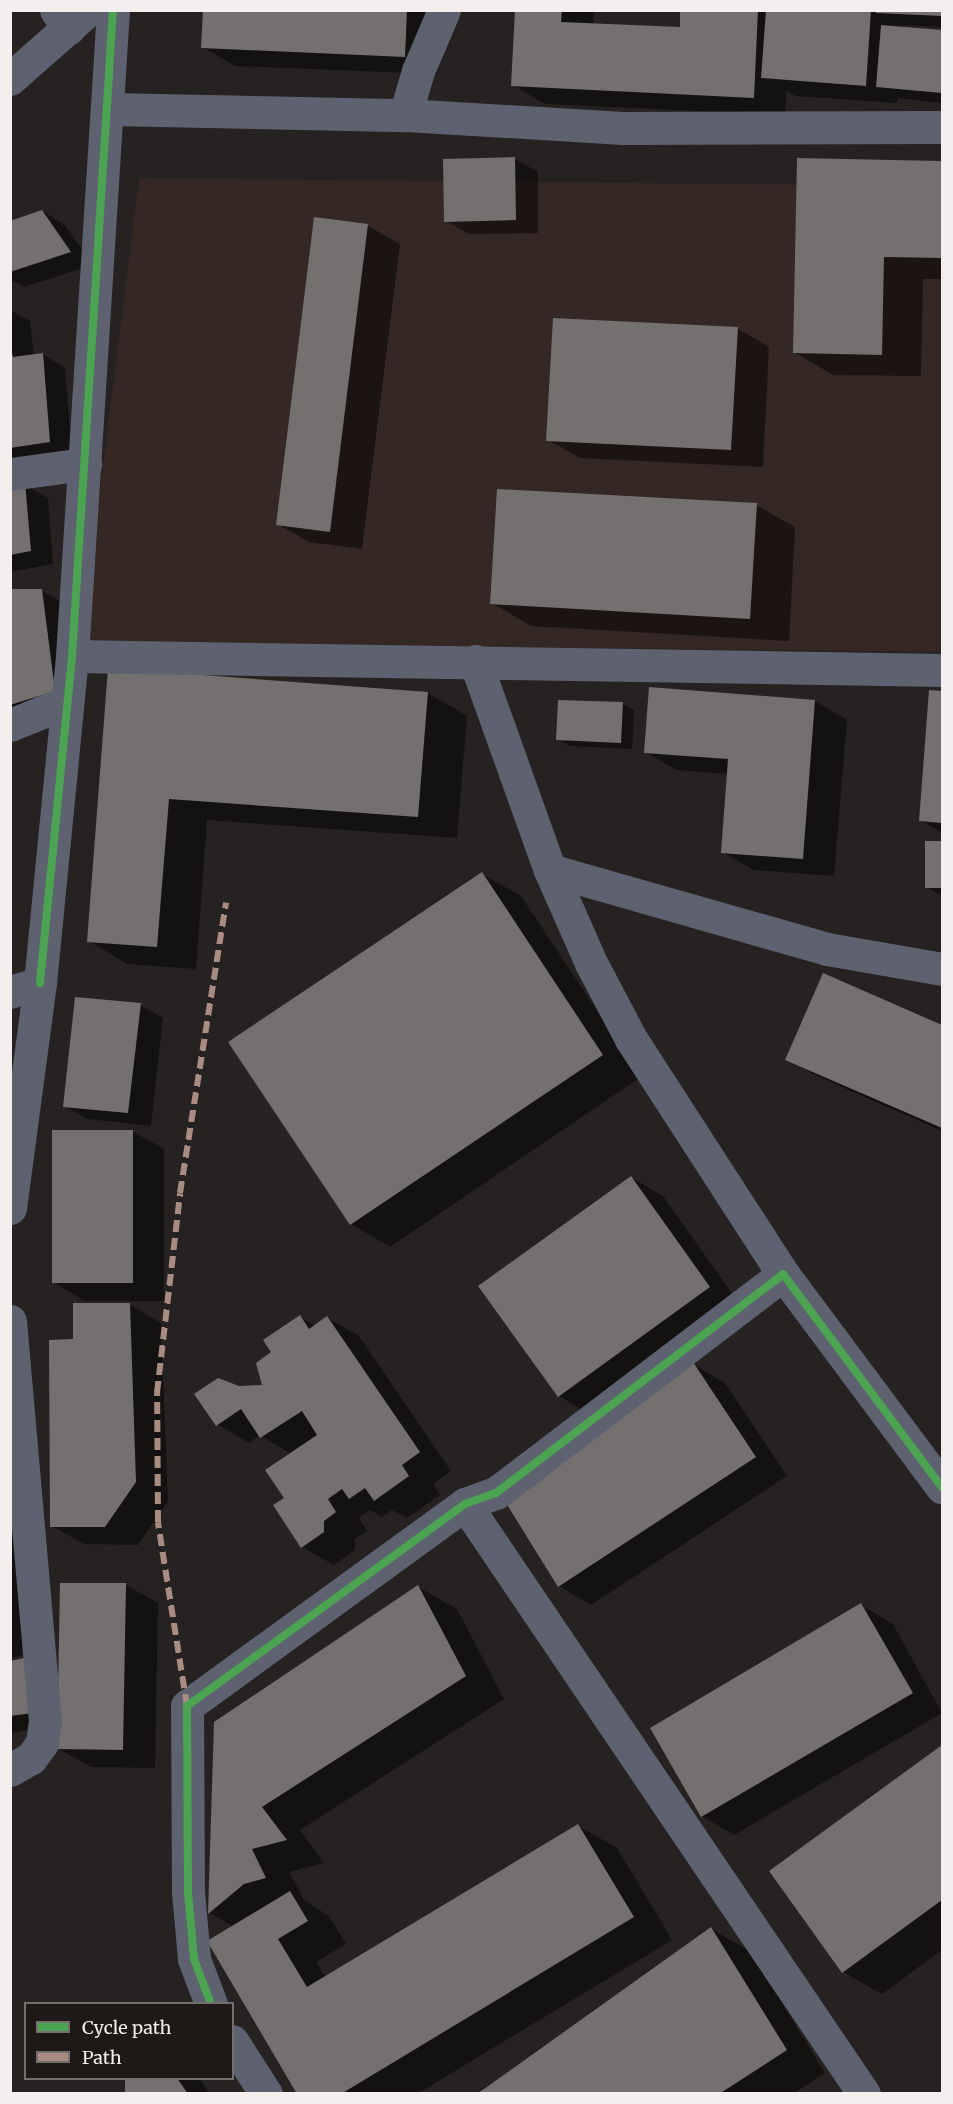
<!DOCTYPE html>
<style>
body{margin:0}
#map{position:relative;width:953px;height:2104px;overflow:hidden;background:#262221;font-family:Merriweather,serif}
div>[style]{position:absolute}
.built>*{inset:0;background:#342724}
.shadow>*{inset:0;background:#0007}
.building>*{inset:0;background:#747070}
.minor>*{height:33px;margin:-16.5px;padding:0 16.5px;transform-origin:16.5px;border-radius:16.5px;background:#5d6170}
.tertiary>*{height:33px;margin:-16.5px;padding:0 16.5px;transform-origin:16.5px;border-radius:16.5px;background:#5d6170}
.quiet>*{height:6px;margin-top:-3px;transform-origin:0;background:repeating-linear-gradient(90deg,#a88b81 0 12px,transparent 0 18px)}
.cycleway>*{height:8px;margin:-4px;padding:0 4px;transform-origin:4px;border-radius:4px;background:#4ca352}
span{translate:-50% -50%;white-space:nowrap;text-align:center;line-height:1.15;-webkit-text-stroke:6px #1e1816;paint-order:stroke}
.frame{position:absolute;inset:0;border:12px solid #f4efee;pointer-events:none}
.legend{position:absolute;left:24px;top:2002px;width:210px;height:78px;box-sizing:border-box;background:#1e1816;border:2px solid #746e6c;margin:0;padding:8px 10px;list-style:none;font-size:18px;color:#f4efee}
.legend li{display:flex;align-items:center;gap:12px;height:30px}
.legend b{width:30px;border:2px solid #746e6c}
</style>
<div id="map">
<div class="built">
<div style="clip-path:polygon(139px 178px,942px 186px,942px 652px,81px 642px)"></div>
</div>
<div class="shadow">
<div style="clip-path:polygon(204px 10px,440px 10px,437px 74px,235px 66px,203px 47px)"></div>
<div style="clip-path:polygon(517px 10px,594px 10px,593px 25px,681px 29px,682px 10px,942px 10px,942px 27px,903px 25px,903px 29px,942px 32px,942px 103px,898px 98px,897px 103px,795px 96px,787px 91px,785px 115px,545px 104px,513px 85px)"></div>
<div style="clip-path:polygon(515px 159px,538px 172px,538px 233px,469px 234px,446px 221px)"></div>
<div style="clip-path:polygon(799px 160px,942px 163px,942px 279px,923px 279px,921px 376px,833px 375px,794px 352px)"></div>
<div style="clip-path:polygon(42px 211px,65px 225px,93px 265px,24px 287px,10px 279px,10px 222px)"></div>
<div style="clip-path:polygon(368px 226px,400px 244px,362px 549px,309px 542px,277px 524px)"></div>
<div style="clip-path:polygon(10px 310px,30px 321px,34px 356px,43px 354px,65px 368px,72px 454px,10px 465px)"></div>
<div style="clip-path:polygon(737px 328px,769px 347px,763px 467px,580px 458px,548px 440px)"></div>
<div style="clip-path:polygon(25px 485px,48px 498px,53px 564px,10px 572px,10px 486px)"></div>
<div style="clip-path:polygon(756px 505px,795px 527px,789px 641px,531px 626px,492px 603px)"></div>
<div style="clip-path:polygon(10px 591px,42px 591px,65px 604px,77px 703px,10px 725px)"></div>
<div style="clip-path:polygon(109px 670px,428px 693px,467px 716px,457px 838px,207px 820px,196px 969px,127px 964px,89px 941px)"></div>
<div style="clip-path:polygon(930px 691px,942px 692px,942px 833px,920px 820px)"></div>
<div style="clip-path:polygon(815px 701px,847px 720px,834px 876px,754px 870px,722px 852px,728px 774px,677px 770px,645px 752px)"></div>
<div style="clip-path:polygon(623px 704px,634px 710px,632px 749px,569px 746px,558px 739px)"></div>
<div style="clip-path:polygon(927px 842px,942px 842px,942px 896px,926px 887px)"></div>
<div style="clip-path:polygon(482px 874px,521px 896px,641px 1077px,390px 1247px,351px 1224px)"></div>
<div style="clip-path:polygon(824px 975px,942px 1027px,942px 1131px,819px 1077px,787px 1059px)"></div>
<div style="clip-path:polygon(140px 1005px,163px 1018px,151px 1126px,87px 1119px,64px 1106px)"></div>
<div style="clip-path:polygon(132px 1131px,164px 1149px,164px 1301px,85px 1301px,53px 1282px)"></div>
<div style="clip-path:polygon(632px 1178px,663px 1196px,741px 1306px,591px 1415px,559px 1396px)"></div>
<div style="clip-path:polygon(129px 1304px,161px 1323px,168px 1501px,138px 1545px,84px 1544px,52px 1526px,75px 1340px)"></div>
<div style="clip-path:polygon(300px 1317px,316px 1326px,328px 1318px,359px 1336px,451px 1471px,433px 1484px,440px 1495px,407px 1518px,392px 1510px,382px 1517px,370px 1510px,359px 1518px,367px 1531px,355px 1539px,355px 1550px,334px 1565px,302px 1547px,286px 1499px,291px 1454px,260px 1435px,249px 1443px,217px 1424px,239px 1388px,264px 1387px,273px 1353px)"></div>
<div style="clip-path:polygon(693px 1364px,725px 1383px,787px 1476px,591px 1605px,559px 1586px)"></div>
<div style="clip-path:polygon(10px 1495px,36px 1653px,10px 1658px)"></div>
<div style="clip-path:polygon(126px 1585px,158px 1603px,155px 1768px,91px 1767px,59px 1749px)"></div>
<div style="clip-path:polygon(418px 1587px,457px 1609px,504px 1699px,300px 1830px,324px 1863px,289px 1872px,305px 1901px,329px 1916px,346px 1944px,316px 1962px,326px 1978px,578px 1826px,617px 1848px,672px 1940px,417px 2094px,299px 2094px,234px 1927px,210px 1913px,216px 1723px)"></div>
<div style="clip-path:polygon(861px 1605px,893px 1624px,942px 1713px,734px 1835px,702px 1816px,652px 1729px)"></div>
<div style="clip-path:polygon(10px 1662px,55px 1725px,10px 1733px)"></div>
<div style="clip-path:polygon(942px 1747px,942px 1950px,882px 1994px,843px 1972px,771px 1871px)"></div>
<div style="clip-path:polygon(711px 1929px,750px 1951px,825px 2073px,793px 2094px,480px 2094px)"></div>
<div style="clip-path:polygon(127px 2078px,199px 2078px,210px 2094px,126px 2094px)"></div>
</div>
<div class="building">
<div style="clip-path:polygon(203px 10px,407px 10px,405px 57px,201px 48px)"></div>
<div style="clip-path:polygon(515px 10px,562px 10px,561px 22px,680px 27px,680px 10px,758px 10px,754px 98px,511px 86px)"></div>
<div style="clip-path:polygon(766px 10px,871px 10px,866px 86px,761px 78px)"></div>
<div style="clip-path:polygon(876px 10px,942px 10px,942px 16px,876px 13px)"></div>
<div style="clip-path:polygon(881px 25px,942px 30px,942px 93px,876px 87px)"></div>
<div style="clip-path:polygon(515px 157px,516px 220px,444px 222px,443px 159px)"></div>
<div style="clip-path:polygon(797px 158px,942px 161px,942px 258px,884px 257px,882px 355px,793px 353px)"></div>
<div style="clip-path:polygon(42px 210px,71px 252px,10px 272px,10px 221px)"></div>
<div style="clip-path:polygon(314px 217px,368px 224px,330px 532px,276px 525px)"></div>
<div style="clip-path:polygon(553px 318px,738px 327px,731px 450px,546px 441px)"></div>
<div style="clip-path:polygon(10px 345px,13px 357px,43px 353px,50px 442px,10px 448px)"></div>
<div style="clip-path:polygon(25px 483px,31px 551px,10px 555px,10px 485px)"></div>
<div style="clip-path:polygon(497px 489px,757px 503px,750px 619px,490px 604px)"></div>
<div style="clip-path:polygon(10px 589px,42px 589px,55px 691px,10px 705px)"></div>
<div style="clip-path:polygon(108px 668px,428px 692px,418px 817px,169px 799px,157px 947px,87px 942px)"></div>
<div style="clip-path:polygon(649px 687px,815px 700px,803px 859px,721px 853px,728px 759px,644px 753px)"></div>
<div style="clip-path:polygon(929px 690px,942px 691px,942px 823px,919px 821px)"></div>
<div style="clip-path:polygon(558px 700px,623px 702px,621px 743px,556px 740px)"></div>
<div style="clip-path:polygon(925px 841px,942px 841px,942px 888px,925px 888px)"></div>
<div style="clip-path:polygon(482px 872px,603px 1055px,350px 1225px,228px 1042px)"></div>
<div style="clip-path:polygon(823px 973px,942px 1025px,942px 1128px,785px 1060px)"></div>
<div style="clip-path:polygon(75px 997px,141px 1003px,128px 1113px,63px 1107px)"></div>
<div style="clip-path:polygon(52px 1130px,133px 1130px,133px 1283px,52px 1283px)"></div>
<div style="clip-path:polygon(631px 1176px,710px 1287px,558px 1397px,478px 1286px)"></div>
<div style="clip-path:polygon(73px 1303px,130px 1303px,136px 1482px,105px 1527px,50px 1527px,49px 1340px,73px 1339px)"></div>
<div style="clip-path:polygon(300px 1315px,309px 1329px,327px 1316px,420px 1452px,402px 1465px,409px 1476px,374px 1501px,365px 1488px,349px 1499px,342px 1489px,328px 1499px,336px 1512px,324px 1521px,324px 1532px,301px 1548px,273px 1505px,284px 1498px,265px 1470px,317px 1435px,302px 1411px,260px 1438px,241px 1409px,216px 1426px,194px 1394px,218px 1378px,239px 1386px,262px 1385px,256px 1363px,271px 1352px,263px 1340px)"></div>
<div style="clip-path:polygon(693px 1362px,756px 1457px,558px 1587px,506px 1503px)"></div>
<div style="clip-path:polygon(60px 1583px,126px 1583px,123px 1750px,57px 1749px)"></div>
<div style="clip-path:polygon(418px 1585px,466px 1676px,262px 1807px,287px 1840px,252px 1849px,266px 1878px,244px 1884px,208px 1914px,214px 1722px)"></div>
<div style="clip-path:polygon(861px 1603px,913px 1693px,701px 1817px,650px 1728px)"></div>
<div style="clip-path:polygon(24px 1658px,33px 1713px,10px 1716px,10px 1661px)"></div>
<div style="clip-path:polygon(942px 1745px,942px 1900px,842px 1973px,769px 1871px)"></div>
<div style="clip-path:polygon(578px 1824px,634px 1917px,341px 2094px,297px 2094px,207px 1941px,290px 1891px,308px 1921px,278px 1939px,307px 1987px)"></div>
<div style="clip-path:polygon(711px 1927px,787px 2050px,719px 2094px,477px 2094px)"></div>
<div style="clip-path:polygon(125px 2078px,177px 2078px,188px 2094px,125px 2094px)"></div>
</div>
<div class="minor">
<div style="left:56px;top:10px;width:22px;rotate:54deg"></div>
<div style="left:109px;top:109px;width:296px;rotate:1.2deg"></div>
<div style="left:405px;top:115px;width:218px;rotate:3.4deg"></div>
<div style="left:623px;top:128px;width:319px;rotate:-0.2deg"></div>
<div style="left:405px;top:115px;width:46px;rotate:-73.5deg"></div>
<div style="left:418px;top:71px;width:66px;rotate:-66.9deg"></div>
<div style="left:10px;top:474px;width:76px;rotate:-7.6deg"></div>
<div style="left:72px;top:656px;width:870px;rotate:0.92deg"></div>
<div style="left:475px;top:661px;width:222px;rotate:70.3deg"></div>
<div style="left:550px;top:870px;width:288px;rotate:15.9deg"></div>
<div style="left:827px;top:949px;width:117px;rotate:9.9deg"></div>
<div style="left:10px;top:725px;width:61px;rotate:-22deg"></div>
<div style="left:550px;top:870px;width:102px;rotate:66.2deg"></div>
<div style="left:591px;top:963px;width:86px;rotate:62.2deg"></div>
<div style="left:631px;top:1039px;width:280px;rotate:57.1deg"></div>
<div style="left:40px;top:983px;width:329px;rotate:-84.4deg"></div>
<div style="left:72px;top:656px;width:647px;rotate:-86.37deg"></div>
<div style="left:10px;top:992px;width:31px;rotate:-17deg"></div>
<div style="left:40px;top:983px;width:227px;rotate:97.6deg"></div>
<div style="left:10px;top:1321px;width:402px;rotate:85deg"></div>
<div style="left:45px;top:1721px;width:22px;rotate:98deg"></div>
<div style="left:42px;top:1743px;width:19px;rotate:126deg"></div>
<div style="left:31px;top:1758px;width:24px;rotate:150deg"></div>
<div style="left:465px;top:1504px;width:712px;rotate:55.93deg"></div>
<div style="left:211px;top:2004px;width:48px;rotate:-110.7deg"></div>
<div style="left:194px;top:1959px;width:67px;rotate:-95.1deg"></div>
<div style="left:188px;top:1892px;width:186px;rotate:-90.3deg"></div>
<div style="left:187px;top:1706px;width:344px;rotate:-36deg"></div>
<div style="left:465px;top:1504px;width:33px;rotate:-20deg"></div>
<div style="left:496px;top:1493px;width:361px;rotate:-37.3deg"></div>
<div style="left:783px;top:1274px;width:266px;rotate:53.3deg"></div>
<div style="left:232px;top:2041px;width:63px;rotate:57.3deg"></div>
</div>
<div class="tertiary">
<div style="left:10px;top:79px;width:104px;rotate:-41.5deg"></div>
</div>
<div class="quiet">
<div style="left:187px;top:1706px;width:186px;rotate:-99deg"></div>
<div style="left:158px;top:1522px;width:129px;rotate:-90.4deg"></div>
<div style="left:157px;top:1393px;width:201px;rotate:-83.4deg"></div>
<div style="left:180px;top:1193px;width:294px;rotate:-81deg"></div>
</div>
<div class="cycleway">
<div style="left:40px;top:983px;width:329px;rotate:-84.4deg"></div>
<div style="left:72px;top:656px;width:647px;rotate:-86.37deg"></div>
<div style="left:211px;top:2004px;width:48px;rotate:-110.7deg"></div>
<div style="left:194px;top:1959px;width:67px;rotate:-95.1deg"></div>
<div style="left:188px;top:1892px;width:186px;rotate:-90.3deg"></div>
<div style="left:187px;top:1706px;width:344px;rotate:-36deg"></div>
<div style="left:465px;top:1504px;width:33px;rotate:-20deg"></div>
<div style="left:496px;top:1493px;width:361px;rotate:-37.3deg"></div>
<div style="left:783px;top:1274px;width:266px;rotate:53.3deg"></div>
</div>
<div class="frame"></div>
<ul class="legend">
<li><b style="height:8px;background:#4ca352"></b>Cycle path</li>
<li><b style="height:8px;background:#a88b81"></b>Path</li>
</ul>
</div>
